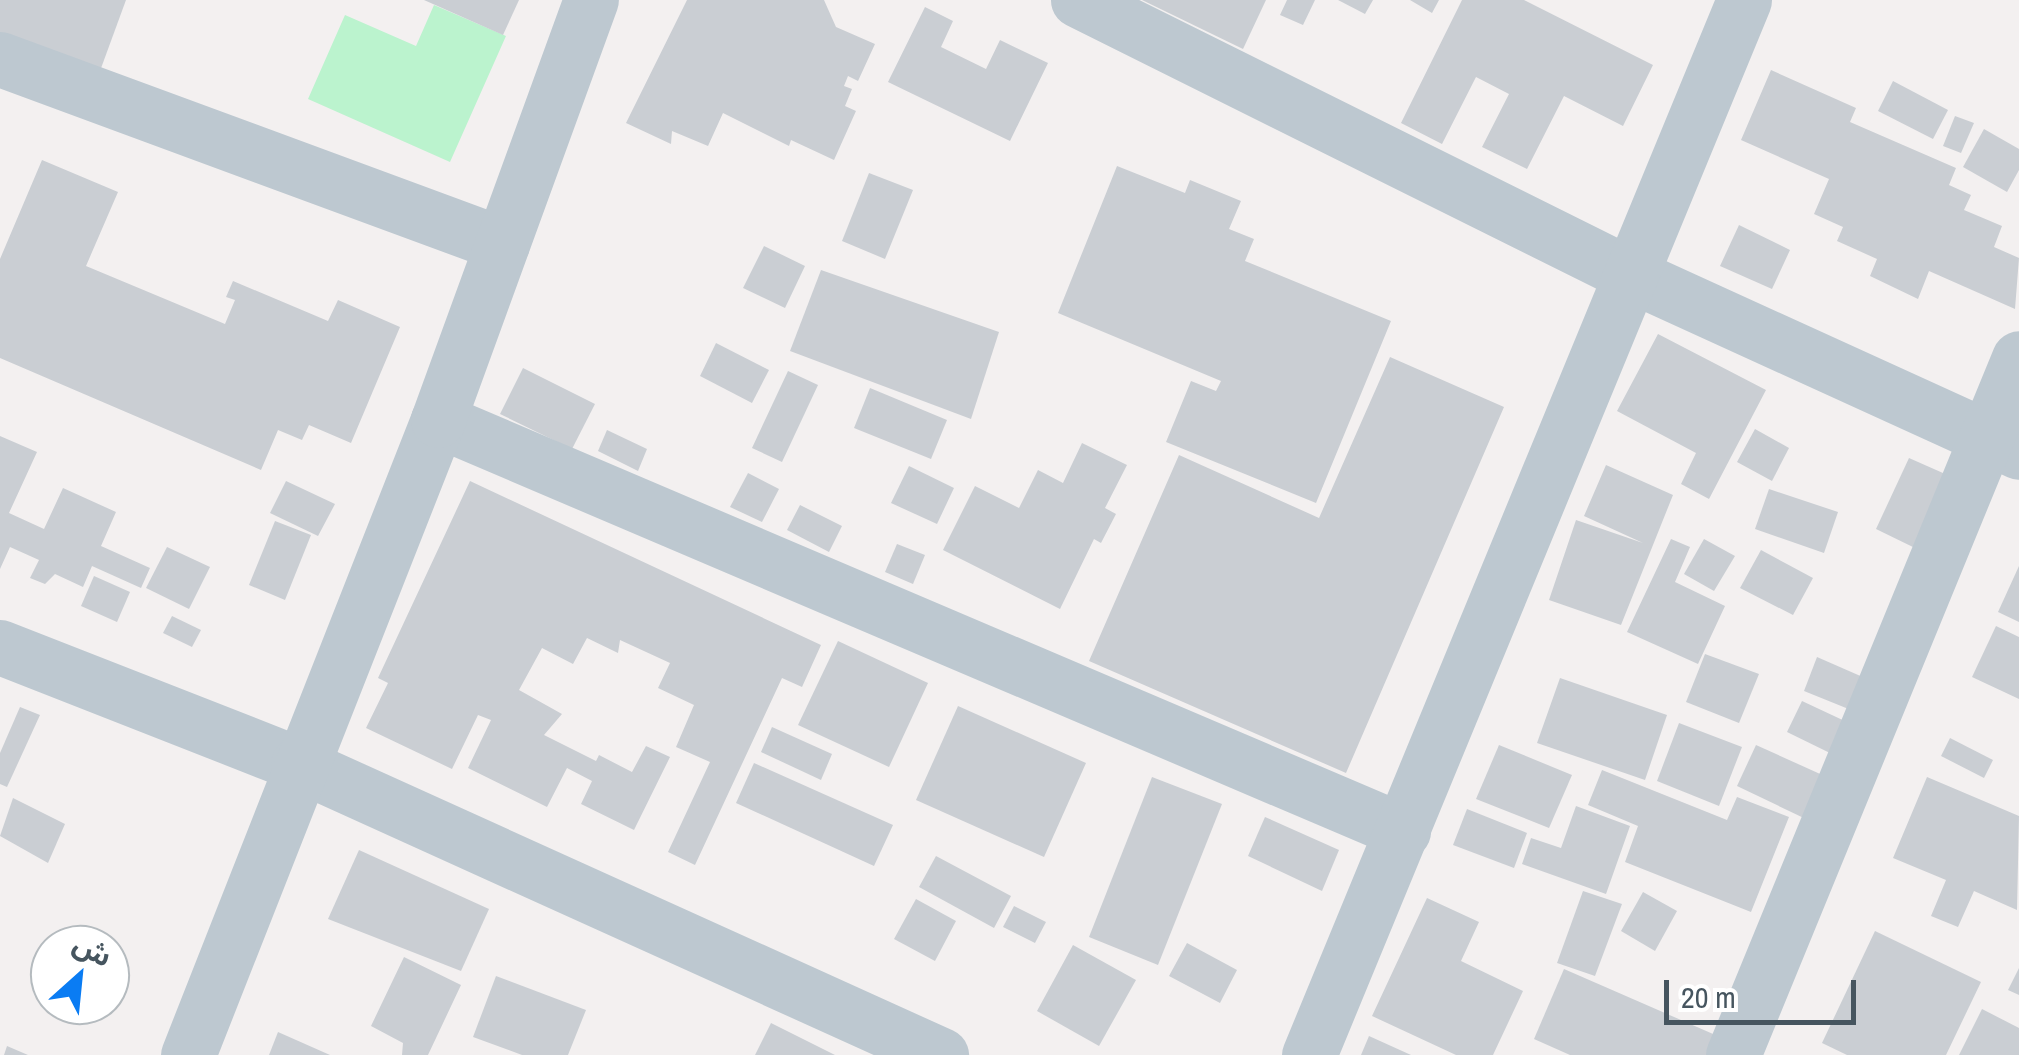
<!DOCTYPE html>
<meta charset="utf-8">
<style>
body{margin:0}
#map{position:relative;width:2019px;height:1055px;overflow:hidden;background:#f3f0f0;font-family:"Archivo Narrow","Noto Sans Arabic",sans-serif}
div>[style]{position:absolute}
.green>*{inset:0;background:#bbf3ce}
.building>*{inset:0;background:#caced3}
.minor>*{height:55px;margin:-27.5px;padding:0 27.5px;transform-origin:27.5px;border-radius:27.5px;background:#bdc8d0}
span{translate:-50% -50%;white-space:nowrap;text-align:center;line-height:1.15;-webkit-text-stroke:10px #fff;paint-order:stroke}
.north{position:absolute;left:30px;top:925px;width:100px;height:100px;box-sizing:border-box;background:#fff;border:2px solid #b5bbbf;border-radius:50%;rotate:27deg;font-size:28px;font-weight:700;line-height:40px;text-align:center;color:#46555f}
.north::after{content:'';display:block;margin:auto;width:35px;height:45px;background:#0a7cf3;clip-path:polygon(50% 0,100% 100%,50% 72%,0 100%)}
.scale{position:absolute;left:1664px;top:980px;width:192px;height:45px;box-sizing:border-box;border:5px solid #46555f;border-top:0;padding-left:12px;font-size:30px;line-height:35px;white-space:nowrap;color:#46555f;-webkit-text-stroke:8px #fff;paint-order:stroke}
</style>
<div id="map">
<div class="green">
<div style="clip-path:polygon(434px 5px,506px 36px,450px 162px,308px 99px,345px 15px,416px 46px)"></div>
</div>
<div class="building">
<div style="clip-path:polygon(0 0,126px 0,100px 71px,0 33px)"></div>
<div style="clip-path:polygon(424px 0,519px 0,503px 35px)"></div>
<div style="clip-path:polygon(687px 0,824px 0,836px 27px,875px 44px,858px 81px,848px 76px,844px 86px,852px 89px,845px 106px,856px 111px,834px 160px,791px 140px,789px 146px,723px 113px,708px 146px,672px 131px,671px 144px,626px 123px)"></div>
<div style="clip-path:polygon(1142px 0,1266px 0,1243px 49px)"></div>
<div style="clip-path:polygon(1287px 0,1315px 0,1303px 25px,1280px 15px)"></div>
<div style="clip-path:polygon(1338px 0,1373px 0,1365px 14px)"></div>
<div style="clip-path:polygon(1410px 0,1439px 0,1432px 13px)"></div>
<div style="clip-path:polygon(1462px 0,1524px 0,1653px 65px,1623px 126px,1564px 96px,1527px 169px,1482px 147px,1509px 94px,1476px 77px,1442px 144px,1401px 123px)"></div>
<div style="clip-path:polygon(925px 7px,953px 21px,941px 47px,986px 69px,1000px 40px,1048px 63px,1010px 141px,888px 82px)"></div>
<div style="clip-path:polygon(1771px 70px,1856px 108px,1850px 122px,1956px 168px,1949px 185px,1971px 195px,1964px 210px,2002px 226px,1994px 247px,2019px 258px,2015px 309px,1929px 271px,1918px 299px,1870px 276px,1877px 259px,1837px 241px,1843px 227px,1814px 214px,1829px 179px,1741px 140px)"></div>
<div style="clip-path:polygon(1893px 81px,1948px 110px,1933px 139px,1878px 111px)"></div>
<div style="clip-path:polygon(1955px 116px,1974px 123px,1961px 153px,1943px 146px)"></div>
<div style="clip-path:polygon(1984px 129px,2019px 149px,2019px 170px,2007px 192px,1963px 167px)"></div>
<div style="clip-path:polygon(42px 160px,118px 192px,86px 266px,225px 324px,235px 300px,226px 297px,233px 281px,328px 321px,338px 300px,400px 327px,351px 443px,309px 425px,302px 440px,278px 430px,261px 470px,0 358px,0 259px)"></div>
<div style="clip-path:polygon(1117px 166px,1185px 193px,1190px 180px,1241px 201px,1229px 229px,1254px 239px,1245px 261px,1391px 321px,1316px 503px,1166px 442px,1191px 381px,1216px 391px,1221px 381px,1058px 313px)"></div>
<div style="clip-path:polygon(869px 173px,913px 190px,885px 259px,842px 241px)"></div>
<div style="clip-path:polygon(1739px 225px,1790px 250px,1772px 289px,1720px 266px)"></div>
<div style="clip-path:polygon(764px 246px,805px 266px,785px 308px,743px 288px)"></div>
<div style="clip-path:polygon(821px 270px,999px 332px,971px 419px,790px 351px)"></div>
<div style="clip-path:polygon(1658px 334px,1766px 390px,1709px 499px,1681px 484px,1696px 453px,1617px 411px)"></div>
<div style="clip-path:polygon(716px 343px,769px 370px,752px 403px,700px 376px)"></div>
<div style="clip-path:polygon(1390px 357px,1504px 407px,1346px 773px,1089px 661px,1179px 455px,1319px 518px)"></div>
<div style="clip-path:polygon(523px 368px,595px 404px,572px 449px,500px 414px)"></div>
<div style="clip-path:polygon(788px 371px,818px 385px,782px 462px,752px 448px)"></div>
<div style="clip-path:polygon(870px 388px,947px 420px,931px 459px,854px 428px)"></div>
<div style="clip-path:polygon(1755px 429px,1789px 448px,1772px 481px,1737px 462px)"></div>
<div style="clip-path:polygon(607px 430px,647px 449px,638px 471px,598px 451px)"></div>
<div style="clip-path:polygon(0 436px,37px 452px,9px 513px,44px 529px,63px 488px,116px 512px,101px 546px,150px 568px,141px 588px,92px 566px,83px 587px,55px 574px,45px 584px,30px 578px,39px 560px,10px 547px,0 569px)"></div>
<div style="clip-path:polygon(1082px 443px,1127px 465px,1105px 508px,1116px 514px,1101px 543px,1094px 539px,1060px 609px,943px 550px,975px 486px,1019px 508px,1038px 470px,1063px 483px)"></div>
<div style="clip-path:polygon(1909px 458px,1952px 477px,1917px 549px,1876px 529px)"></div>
<div style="clip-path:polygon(1606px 465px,1673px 495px,1621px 625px,1549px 600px,1576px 520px,1643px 543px,1584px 516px)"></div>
<div style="clip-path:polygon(909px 466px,954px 488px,937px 524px,891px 503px)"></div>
<div style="clip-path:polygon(748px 473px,779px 489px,762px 522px,730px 507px)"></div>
<div style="clip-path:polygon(286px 481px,335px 504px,318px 536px,270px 513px)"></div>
<div style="clip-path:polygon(470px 481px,821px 645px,802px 687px,782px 678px,695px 865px,668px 852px,710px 762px,676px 747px,694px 705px,658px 688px,670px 663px,620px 640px,618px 653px,587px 638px,573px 664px,542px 648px,519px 690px,562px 714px,544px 735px,596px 761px,599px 755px,632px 772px,646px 746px,670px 757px,634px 830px,581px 804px,592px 781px,567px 768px,547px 807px,468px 768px,491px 720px,478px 715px,452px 769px,366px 728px,388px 683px,378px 678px)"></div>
<div style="clip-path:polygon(1769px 489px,1838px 512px,1824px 553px,1755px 529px)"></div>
<div style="clip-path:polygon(800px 505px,842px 526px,829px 552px,787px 530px)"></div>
<div style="clip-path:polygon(275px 521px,311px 535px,285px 600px,249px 585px)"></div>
<div style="clip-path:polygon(1671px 539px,1690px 547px,1675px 582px,1725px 606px,1698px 664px,1627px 632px)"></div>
<div style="clip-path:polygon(1704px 539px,1735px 556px,1714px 591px,1684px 574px)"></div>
<div style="clip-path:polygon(897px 544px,925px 555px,913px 584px,885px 572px)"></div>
<div style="clip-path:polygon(167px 547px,210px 567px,189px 609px,146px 588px)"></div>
<div style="clip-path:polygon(1761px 550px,1813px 578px,1793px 615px,1740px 588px)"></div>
<div style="clip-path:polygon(2019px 566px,2019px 622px,1998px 612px)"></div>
<div style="clip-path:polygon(94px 576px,130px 592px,117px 622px,81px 606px)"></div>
<div style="clip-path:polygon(172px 616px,201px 630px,192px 647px,163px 633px)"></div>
<div style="clip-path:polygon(1996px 626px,2019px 637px,2019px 699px,1972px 677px)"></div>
<div style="clip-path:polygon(838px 641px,928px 683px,889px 767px,798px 725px)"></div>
<div style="clip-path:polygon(1705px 654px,1759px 674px,1739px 723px,1686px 702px)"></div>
<div style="clip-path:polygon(1817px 657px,1865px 678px,1851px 710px,1804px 691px)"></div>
<div style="clip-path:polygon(1560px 678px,1667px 715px,1645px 780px,1537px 743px)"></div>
<div style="clip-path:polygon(1802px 701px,1849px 723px,1834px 755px,1787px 732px)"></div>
<div style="clip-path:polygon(958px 706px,1086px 763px,1044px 857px,916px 800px)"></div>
<div style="clip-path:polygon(20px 707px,40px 715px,7px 787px,0 784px,0 753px)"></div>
<div style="clip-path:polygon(1679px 723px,1742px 747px,1719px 806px,1657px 781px)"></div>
<div style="clip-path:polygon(772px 727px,832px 754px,821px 780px,761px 752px)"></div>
<div style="clip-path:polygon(1950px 738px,1993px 760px,1984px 778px,1941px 756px)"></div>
<div style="clip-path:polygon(1499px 745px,1572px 775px,1549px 828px,1476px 799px)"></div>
<div style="clip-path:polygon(1756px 745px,1829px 778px,1808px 820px,1737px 786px)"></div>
<div style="clip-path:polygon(754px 763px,893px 825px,874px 866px,736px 803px)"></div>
<div style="clip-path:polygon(1602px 770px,1727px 820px,1737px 797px,1789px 817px,1751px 912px,1625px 862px,1638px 826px,1588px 805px)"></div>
<div style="clip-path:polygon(1152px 777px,1222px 804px,1158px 965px,1089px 937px)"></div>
<div style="clip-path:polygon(1927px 777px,2019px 816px,2017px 910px,1974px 891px,1958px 927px,1931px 916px,1946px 880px,1893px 858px)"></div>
<div style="clip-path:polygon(13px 798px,65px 824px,48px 863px,0 836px)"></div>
<div style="clip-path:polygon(1576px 806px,1630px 826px,1606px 894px,1522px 864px,1531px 838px,1561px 848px)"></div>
<div style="clip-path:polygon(1467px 809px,1527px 833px,1514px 868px,1453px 845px)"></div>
<div style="clip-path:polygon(1265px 817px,1339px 850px,1322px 891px,1248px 856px)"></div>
<div style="clip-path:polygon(359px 850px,489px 909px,461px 971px,328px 919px)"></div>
<div style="clip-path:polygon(936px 856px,1011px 896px,994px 928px,919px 887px)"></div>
<div style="clip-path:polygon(1583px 891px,1622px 904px,1595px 976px,1557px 963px)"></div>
<div style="clip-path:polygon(1643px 892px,1677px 911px,1655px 951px,1621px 931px)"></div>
<div style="clip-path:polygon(1427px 898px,1479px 922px,1461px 961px,1523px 991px,1493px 1055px,1456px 1055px,1372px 1016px)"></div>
<div style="clip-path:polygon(916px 899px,956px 921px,935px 961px,894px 939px)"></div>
<div style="clip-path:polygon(1014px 906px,1046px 922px,1035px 943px,1003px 927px)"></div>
<div style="clip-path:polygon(1875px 931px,1981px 982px,1946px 1055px,1847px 1055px,1822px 1043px)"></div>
<div style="clip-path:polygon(1187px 943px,1237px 970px,1220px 1003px,1169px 976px)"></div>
<div style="clip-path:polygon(1073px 945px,1136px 980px,1099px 1046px,1037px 1011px)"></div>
<div style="clip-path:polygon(404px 957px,461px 985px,428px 1055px,402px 1055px,403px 1043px,371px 1026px)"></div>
<div style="clip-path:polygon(2019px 968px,2019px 995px,2008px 990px)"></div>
<div style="clip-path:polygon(1564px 969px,1720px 1037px,1712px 1055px,1570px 1055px,1534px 1039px)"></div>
<div style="clip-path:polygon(496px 976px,586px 1010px,568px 1055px,522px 1055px,473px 1037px)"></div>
<div style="clip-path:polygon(1982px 1009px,2019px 1028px,2019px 1055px,1959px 1055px)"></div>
<div style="clip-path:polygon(771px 1023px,835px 1055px,755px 1055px)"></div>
<div style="clip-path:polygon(278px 1032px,330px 1055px,269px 1055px)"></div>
<div style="clip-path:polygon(1369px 1036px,1411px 1055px,1361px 1055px)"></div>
<div style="clip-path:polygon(7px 1046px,28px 1055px,4px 1055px)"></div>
</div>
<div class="minor">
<div style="left:1078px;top:0;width:618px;rotate:26.44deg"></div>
<div style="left:1631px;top:275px;width:426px;rotate:24.5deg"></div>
<div style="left:0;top:59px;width:535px;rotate:20.23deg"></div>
<div style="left:438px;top:420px;width:1049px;rotate:23.07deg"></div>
<div style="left:0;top:647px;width:320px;rotate:21.4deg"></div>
<div style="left:298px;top:764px;width:706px;rotate:24.35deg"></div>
<div style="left:188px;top:1055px;width:682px;rotate:-68.51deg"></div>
<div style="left:438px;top:420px;width:447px;rotate:-70deg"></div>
<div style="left:1309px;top:1055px;width:1141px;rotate:-67.59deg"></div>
<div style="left:1733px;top:1055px;width:753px;rotate:-67.69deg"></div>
</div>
<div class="north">ش</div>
<div class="scale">20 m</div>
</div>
